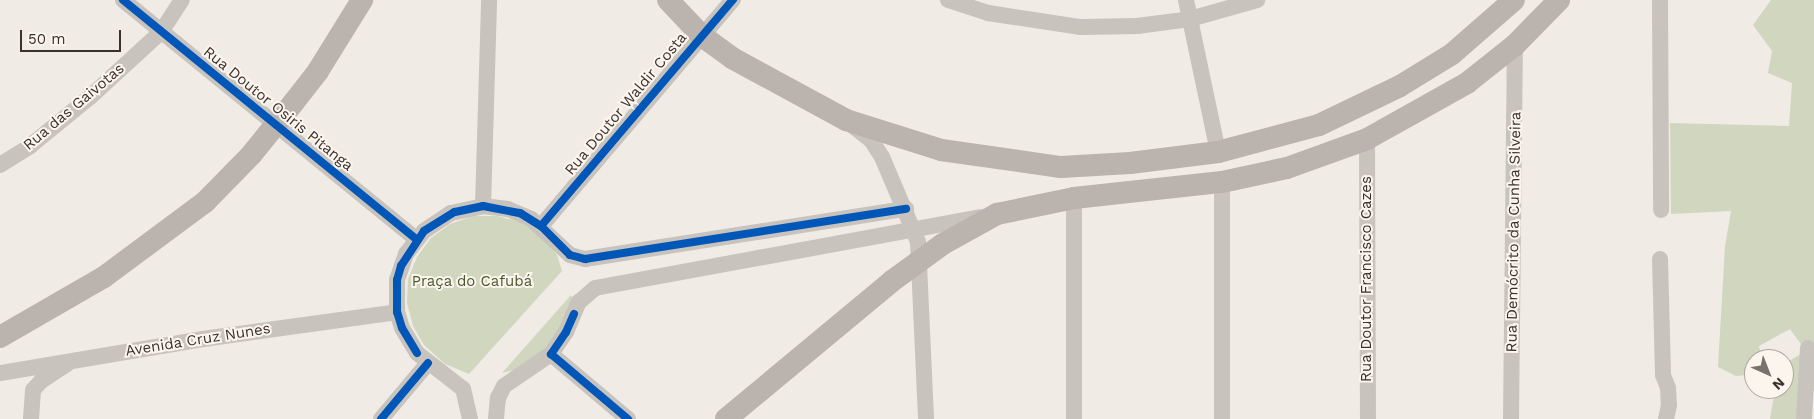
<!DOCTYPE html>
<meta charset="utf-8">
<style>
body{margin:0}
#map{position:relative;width:1814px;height:419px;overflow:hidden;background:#f0ebe5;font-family:"Work Sans",sans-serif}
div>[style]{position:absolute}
.green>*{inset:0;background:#d1d6bf}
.minor>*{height:16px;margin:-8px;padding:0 8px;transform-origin:8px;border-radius:8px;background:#c9c3be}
.secondary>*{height:22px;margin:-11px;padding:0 11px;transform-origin:11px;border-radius:11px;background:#bab3ae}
.cycleway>*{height:8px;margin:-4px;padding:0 4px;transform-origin:4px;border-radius:4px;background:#0057b8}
span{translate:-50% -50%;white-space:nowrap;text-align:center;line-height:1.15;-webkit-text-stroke:4px #fbf5ee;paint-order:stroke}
.street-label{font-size:15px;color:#3b302b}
.park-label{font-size:15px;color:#4a5a2e}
.north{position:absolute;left:1744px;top:349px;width:50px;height:50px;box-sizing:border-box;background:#fbf5ee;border:1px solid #aea6a0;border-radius:50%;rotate:136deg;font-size:14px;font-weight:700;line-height:20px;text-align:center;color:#3b302b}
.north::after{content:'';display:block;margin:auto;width:18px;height:22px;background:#7a716c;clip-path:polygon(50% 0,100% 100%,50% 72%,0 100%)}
.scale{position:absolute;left:20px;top:30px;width:101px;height:22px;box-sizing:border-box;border:2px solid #3b302b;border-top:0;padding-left:6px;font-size:15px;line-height:18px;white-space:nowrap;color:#3b302b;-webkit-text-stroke:4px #fbf5ee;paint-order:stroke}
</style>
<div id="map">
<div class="green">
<i style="clip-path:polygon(1771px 0,1814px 0,1814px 391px,1804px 389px,1796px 419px,1770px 419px,1775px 389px,1784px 389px,1784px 364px,1806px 351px,1790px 329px,1759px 346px,1762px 359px,1754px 359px,1754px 374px,1736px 376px,1718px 367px,1725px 246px,1731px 211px,1671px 214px,1670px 123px,1789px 126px,1792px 83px,1768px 73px,1772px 51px,1753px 25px)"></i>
<i style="clip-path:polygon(473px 216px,497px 216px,520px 222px,540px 235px,557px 255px,562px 271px,469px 374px,445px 364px,424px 345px,413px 326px,407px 303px,408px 279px,417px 257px,431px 238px,450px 224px)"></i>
<i style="clip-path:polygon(571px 295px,573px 299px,567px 316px,546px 350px,514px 370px,502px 373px)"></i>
</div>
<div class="minor">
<i style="left:123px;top:0;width:378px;rotate:39.2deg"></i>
<i style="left:948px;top:0;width:42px;rotate:18deg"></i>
<i style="left:988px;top:13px;width:94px;rotate:8.6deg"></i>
<i style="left:1081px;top:27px;width:56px;rotate:-1deg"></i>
<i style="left:1137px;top:26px;width:53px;rotate:-7.5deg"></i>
<i style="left:1190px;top:19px;width:70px;rotate:-15.8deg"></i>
<i style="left:1186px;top:0;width:155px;rotate:78.1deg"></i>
<i style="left:1660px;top:0;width:210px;rotate:89.7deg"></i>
<i style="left:853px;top:126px;width:23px;rotate:38deg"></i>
<i style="left:871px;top:140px;width:20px;rotate:57deg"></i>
<i style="left:882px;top:157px;width:92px;rotate:67deg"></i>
<i style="left:918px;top:242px;width:177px;rotate:87.4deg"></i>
<i style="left:1367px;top:139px;width:280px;rotate:89.8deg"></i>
<i style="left:0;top:165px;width:36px;rotate:-32deg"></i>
<i style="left:30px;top:146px;width:77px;rotate:-39.2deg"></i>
<i style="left:90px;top:97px;width:96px;rotate:-42.5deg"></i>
<i style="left:161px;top:32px;width:38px;rotate:-57deg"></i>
<i style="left:1222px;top:182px;width:237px;rotate:90deg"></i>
<i style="left:1074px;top:198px;width:221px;rotate:90deg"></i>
<i style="left:483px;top:206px;width:206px;rotate:-88.3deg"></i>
<i style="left:541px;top:226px;width:297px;rotate:-49.7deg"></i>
<i style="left:1660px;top:259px;width:116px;rotate:88.5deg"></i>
<i style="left:1663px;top:375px;width:14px;rotate:69deg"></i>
<i style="left:1668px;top:388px;width:17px;rotate:87deg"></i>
<i style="left:1669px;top:405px;width:14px;rotate:102deg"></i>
<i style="left:551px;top:354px;width:101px;rotate:40.2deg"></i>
<i style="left:0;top:373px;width:206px;rotate:-9.5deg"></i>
<i style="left:203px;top:339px;width:196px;rotate:-7.9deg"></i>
<i style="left:31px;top:419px;width:29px;rotate:-86deg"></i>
<i style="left:33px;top:390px;width:12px;rotate:-48deg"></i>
<i style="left:41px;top:381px;width:31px;rotate:-33deg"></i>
<i style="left:381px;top:419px;width:73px;rotate:-50deg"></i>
<i style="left:470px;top:419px;width:31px;rotate:-103deg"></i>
<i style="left:463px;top:389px;width:58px;rotate:-142deg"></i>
<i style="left:417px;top:353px;width:29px;rotate:-121deg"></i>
<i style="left:402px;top:328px;width:17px;rotate:-107deg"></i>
<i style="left:397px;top:312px;width:32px;rotate:-90deg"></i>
<i style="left:397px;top:280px;width:28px;rotate:-71deg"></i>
<i style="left:406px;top:254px;width:29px;rotate:-52deg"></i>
<i style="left:424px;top:231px;width:32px;rotate:-34deg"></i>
<i style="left:451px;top:213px;width:33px;rotate:-12deg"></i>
<i style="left:483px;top:206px;width:25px;rotate:7deg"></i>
<i style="left:508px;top:209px;width:25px;rotate:23deg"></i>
<i style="left:531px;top:219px;width:53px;rotate:42.7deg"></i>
<i style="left:570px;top:255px;width:16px;rotate:15deg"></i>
<i style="left:585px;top:259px;width:325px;rotate:-8.9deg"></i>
<i style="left:496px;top:419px;width:21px;rotate:-85deg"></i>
<i style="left:498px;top:398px;width:13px;rotate:-63deg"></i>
<i style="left:504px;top:386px;width:57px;rotate:-34.2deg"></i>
<i style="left:551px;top:354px;width:27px;rotate:-56deg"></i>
<i style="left:566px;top:332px;width:33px;rotate:-67deg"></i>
<i style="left:579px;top:302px;width:21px;rotate:-41deg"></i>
<i style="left:595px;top:288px;width:392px;rotate:-10.4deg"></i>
<i style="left:1511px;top:419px;width:374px;rotate:-89.4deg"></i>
<i style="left:1804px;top:419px;width:71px;rotate:-86.8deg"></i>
</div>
<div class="secondary">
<i style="left:668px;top:0;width:50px;rotate:46.6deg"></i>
<i style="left:702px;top:36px;width:37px;rotate:36deg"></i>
<i style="left:732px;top:58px;width:130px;rotate:28.5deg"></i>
<i style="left:846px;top:120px;width:100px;rotate:17.5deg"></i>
<i style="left:941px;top:150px;width:121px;rotate:8.1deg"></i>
<i style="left:1061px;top:167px;width:69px;rotate:-3.3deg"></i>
<i style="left:1130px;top:163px;width:89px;rotate:-7.1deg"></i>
<i style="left:1218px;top:152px;width:105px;rotate:-15deg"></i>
<i style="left:1319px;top:125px;width:90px;rotate:-25.7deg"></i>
<i style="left:1400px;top:86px;width:61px;rotate:-31.6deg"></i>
<i style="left:1452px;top:54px;width:82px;rotate:-41.1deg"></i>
<i style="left:0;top:337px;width:120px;rotate:-30deg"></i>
<i style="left:104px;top:277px;width:126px;rotate:-36.6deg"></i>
<i style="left:205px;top:202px;width:66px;rotate:-45.6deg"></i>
<i style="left:251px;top:155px;width:68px;rotate:-50.9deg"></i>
<i style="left:294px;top:102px;width:39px;rotate:-52deg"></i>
<i style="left:318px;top:71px;width:84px;rotate:-58.2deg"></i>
<i style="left:726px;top:419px;width:216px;rotate:-39.7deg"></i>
<i style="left:892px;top:281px;width:63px;rotate:-36deg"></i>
<i style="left:943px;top:244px;width:62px;rotate:-29.1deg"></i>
<i style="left:997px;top:214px;width:79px;rotate:-11.7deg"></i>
<i style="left:1074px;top:198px;width:149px;rotate:-6.2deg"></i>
<i style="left:1222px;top:182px;width:66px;rotate:-12.2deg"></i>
<i style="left:1287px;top:168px;width:85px;rotate:-19.9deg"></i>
<i style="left:1367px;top:139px;width:115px;rotate:-29.2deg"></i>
<i style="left:1467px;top:83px;width:61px;rotate:-38.4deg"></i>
<i style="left:1515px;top:45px;width:63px;rotate:-45.6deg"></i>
</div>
<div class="cycleway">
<i style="left:123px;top:0;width:378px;rotate:39.2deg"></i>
<i style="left:541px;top:226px;width:297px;rotate:-49.7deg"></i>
<i style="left:574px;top:314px;width:20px;rotate:114deg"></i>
<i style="left:566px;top:332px;width:27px;rotate:124deg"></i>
<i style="left:551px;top:354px;width:101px;rotate:40.2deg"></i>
<i style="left:417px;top:353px;width:29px;rotate:-121deg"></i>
<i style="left:402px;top:328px;width:17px;rotate:-107deg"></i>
<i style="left:397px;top:312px;width:32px;rotate:-90deg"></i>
<i style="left:397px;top:280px;width:15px;rotate:-74deg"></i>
<i style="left:401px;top:266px;width:42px;rotate:-56.7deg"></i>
<i style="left:424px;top:231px;width:36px;rotate:-32deg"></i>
<i style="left:455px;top:212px;width:29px;rotate:-12deg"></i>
<i style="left:483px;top:206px;width:38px;rotate:11deg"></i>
<i style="left:520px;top:213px;width:25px;rotate:32deg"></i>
<i style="left:541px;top:226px;width:41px;rotate:45deg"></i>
<i style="left:570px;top:255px;width:16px;rotate:15deg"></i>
<i style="left:585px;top:259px;width:325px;rotate:-8.9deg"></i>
<i style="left:381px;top:419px;width:73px;rotate:-50deg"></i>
</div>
<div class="street-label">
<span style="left:626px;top:104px;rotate:-50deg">Rua Doutor Waldir Costa</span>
<span style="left:74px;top:107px;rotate:-40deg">Rua das Gaivotas</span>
<span style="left:278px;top:109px;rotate:39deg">Rua Doutor Osiris Pitanga</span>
<span style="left:1514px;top:232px;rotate:-89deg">Rua Demócrito da Cunha Silveira</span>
<span style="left:1367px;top:279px;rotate:-90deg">Rua Doutor Francisco Cazes</span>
<span style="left:198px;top:340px;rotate:-9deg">Avenida Cruz Nunes</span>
</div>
<div class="park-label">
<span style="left:472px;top:282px">Praça do Cafubá</span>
</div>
<div class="north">N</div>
<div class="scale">50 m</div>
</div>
